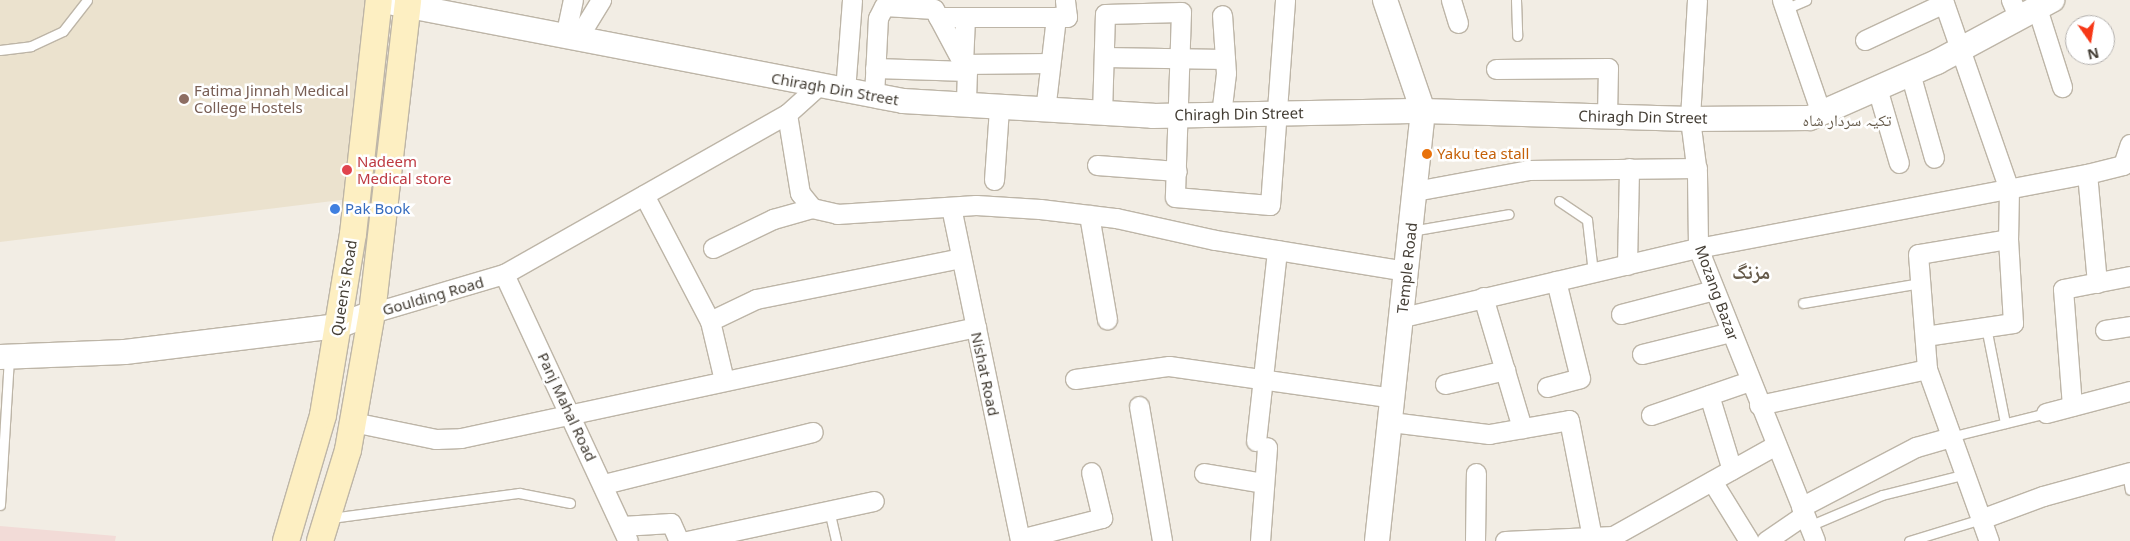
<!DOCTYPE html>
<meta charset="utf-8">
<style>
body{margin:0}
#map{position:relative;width:2130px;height:541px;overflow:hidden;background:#f2ede4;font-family:"Noto Sans","Noto Naskh Arabic",sans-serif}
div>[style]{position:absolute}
.education>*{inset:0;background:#ebe2ce}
.medical>*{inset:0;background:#f2dbd7}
.roads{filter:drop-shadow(1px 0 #bdb5a7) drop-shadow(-1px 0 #bdb5a7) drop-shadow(0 1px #bdb5a7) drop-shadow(0 -1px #bdb5a7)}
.service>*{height:9px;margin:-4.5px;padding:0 4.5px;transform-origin:4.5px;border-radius:4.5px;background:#fff}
.minor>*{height:19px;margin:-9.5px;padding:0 9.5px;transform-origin:9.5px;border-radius:9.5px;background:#fff}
.tertiary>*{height:24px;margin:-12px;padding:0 12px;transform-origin:12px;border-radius:12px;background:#fff}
.secondary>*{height:26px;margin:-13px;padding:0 13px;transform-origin:13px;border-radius:13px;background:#fdefc2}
.dots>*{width:14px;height:14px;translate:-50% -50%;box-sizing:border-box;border:2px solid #fff;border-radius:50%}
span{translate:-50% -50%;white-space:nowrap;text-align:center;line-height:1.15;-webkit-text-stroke:5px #fff;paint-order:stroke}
.street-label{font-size:15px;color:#433d34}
.education-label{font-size:15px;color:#785e54}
.left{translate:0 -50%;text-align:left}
.food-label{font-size:15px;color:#c56008}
.health-label{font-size:15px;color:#be3a42}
.shop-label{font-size:15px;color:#366cbe}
.neighbourhood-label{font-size:16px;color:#665b4b}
.district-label{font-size:20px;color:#665b4b;font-weight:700}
.north{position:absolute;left:2065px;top:15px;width:50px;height:50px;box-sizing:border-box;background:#fff;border:1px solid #b4b1ae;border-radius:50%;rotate:167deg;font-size:14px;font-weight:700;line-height:20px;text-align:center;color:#433d34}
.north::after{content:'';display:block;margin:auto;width:18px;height:22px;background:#f63817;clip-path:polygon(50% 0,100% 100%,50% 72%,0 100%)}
</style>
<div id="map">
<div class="education">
<i style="clip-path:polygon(0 0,378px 0,357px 198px,0 242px)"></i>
</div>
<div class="medical">
<i style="clip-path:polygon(0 526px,116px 536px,115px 541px,0 541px)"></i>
</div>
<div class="roads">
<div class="service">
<i style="left:1516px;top:0;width:36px;rotate:88deg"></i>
<i style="left:1785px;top:9px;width:23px;rotate:-23deg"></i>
<i style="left:0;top:50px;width:31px;rotate:-7deg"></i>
<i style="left:31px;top:46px;width:35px;rotate:-25deg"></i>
<i style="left:63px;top:31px;width:39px;rotate:-52deg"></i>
<i style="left:1559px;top:201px;width:34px;rotate:34deg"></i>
<i style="left:1587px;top:220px;width:53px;rotate:83.5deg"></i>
<i style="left:1411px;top:231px;width:99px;rotate:-9.8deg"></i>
<i style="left:1803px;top:303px;width:119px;rotate:-9.7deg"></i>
<i style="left:1986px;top:327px;width:98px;rotate:78.8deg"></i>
<i style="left:1950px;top:437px;width:99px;rotate:-14deg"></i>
<i style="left:2127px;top:473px;width:17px;rotate:80deg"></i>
<i style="left:0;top:505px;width:147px;rotate:-86.5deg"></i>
<i style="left:829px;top:510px;width:32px;rotate:77deg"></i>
<i style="left:331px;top:518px;width:190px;rotate:-7.6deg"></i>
<i style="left:519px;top:493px;width:52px;rotate:11.1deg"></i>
<i style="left:1809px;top:526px;width:79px;rotate:-23deg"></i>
<i style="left:1882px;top:495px;width:82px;rotate:-14deg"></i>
<i style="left:1909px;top:541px;width:75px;rotate:-17deg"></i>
</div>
<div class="minor">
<i style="left:1451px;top:0;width:24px;rotate:73deg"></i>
<i style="left:1697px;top:0;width:119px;rotate:93.4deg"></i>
<i style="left:1690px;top:119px;width:55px;rotate:82.7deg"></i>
<i style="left:1697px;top:174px;width:74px;rotate:89.2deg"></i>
<i style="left:1698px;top:248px;width:315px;rotate:68.2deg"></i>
<i style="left:1782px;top:0;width:120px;rotate:71deg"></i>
<i style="left:1943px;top:0;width:200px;rotate:70.8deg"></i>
<i style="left:2009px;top:189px;width:50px;rotate:91.1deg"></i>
<i style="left:2011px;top:0;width:20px;rotate:66deg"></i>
<i style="left:2037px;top:8px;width:83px;rotate:72.4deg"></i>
<i style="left:938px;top:17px;width:129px"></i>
<i style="left:1067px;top:17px;width:17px;rotate:-97deg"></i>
<i style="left:965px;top:18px;width:46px;rotate:92.5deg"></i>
<i style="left:963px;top:64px;width:87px;rotate:-0.7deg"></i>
<i style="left:565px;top:37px;width:38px;rotate:-78deg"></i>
<i style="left:577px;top:39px;width:46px;rotate:-58.4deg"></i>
<i style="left:1865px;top:40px;width:87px;rotate:-25.1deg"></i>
<i style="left:1104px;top:57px;width:121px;rotate:0.9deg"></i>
<i style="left:875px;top:68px;width:92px;rotate:1.9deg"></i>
<i style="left:1496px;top:69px;width:112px;rotate:-0.5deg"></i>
<i style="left:1608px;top:68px;width:48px;rotate:91.2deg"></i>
<i style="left:1910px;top:73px;width:88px;rotate:74.2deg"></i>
<i style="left:1877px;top:88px;width:78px;rotate:73.7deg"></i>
<i style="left:845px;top:91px;width:91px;rotate:-85.6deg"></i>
<i style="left:874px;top:96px;width:78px;rotate:-87.1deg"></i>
<i style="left:878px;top:18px;width:13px;rotate:-63deg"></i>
<i style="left:884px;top:6px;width:50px;rotate:3.4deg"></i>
<i style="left:934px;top:9px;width:70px;rotate:62deg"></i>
<i style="left:967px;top:71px;width:34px;rotate:92deg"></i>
<i style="left:1045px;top:111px;width:95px;rotate:-83.3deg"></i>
<i style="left:787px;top:114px;width:80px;rotate:80.7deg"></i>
<i style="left:800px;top:193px;width:19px;rotate:51deg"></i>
<i style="left:812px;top:208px;width:26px;rotate:13deg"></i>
<i style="left:837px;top:214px;width:139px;rotate:-3.7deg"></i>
<i style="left:976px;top:205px;width:64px;rotate:3.6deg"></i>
<i style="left:1040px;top:209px;width:77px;rotate:6.8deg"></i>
<i style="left:1116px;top:218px;width:101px;rotate:12.5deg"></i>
<i style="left:1215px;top:240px;width:194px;rotate:9.2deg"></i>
<i style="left:1102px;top:114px;width:100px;rotate:-88.3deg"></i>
<i style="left:1105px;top:14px;width:76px;rotate:-1.5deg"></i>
<i style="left:1181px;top:12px;width:185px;rotate:91.9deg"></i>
<i style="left:1175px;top:197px;width:95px;rotate:4.8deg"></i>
<i style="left:1270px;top:205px;width:206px;rotate:-85.8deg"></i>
<i style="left:1221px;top:115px;width:42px;rotate:-83.2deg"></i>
<i style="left:1226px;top:73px;width:58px;rotate:-93.9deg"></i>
<i style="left:1097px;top:165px;width:80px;rotate:4.3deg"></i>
<i style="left:994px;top:180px;width:72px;rotate:-86deg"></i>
<i style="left:1415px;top:191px;width:115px;rotate:-10.5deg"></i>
<i style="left:1528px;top:170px;width:169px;rotate:-0.7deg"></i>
<i style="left:644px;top:195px;width:142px;rotate:62.4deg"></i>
<i style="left:710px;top:321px;width:61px;rotate:76.7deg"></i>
<i style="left:951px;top:207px;width:341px;rotate:78.3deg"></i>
<i style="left:1089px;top:215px;width:106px;rotate:80.2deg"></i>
<i style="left:713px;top:248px;width:67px;rotate:-25.8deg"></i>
<i style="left:773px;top:219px;width:41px;rotate:-15.8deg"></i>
<i style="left:1627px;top:265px;width:97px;rotate:-88.8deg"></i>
<i style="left:504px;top:274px;width:294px;rotate:65.1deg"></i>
<i style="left:2097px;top:283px;width:109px;rotate:-95.2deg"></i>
<i style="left:2087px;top:174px;width:37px;rotate:-14deg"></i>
<i style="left:2123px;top:165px;width:22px;rotate:-72deg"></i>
<i style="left:1483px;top:297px;width:137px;rotate:73.4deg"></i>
<i style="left:372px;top:313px;width:138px;rotate:-16.5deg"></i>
<i style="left:504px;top:274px;width:325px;rotate:-29.5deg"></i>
<i style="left:787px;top:114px;width:40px;rotate:-42deg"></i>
<i style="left:1621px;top:314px;width:96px;rotate:-14.5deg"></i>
<i style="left:1403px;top:317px;width:303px;rotate:-13.2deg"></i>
<i style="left:1698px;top:248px;width:396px;rotate:-10.8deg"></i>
<i style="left:710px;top:321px;width:51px;rotate:-25.6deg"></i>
<i style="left:756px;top:299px;width:209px;rotate:-11.3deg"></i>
<i style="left:2105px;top:330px;width:25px;rotate:-9deg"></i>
<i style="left:1925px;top:336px;width:89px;rotate:-8.4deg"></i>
<i style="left:2013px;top:323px;width:84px;rotate:-93.4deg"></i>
<i style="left:2008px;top:239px;width:91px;rotate:170.5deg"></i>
<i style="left:1918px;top:254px;width:115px;rotate:85.5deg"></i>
<i style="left:1927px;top:369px;width:183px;rotate:70.2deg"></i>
<i style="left:1642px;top:354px;width:92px;rotate:-13.9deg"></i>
<i style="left:1075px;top:379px;width:95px;rotate:-7.9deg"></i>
<i style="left:1169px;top:366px;width:226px;rotate:8.1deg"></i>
<i style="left:1445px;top:384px;width:62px;rotate:-13.1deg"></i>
<i style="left:1547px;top:387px;width:34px;rotate:-15deg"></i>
<i style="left:1580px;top:378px;width:100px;rotate:-103.9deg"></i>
<i style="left:1709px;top:395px;width:78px;rotate:73deg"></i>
<i style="left:1759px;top:405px;width:172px;rotate:-12.1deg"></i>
<i style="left:1139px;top:406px;width:137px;rotate:80.3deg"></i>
<i style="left:2072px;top:406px;width:117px;rotate:-94.4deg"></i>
<i style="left:2063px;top:289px;width:68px;rotate:-11deg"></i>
<i style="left:2046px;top:413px;width:87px;rotate:-14.7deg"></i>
<i style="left:1651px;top:415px;width:105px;rotate:-19deg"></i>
<i style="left:353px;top:422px;width:85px;rotate:11.6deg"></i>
<i style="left:436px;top:439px;width:25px;rotate:-2deg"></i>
<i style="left:461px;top:438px;width:527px;rotate:-12.16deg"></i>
<i style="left:1391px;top:422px;width:99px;rotate:7deg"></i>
<i style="left:1489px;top:434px;width:81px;rotate:-9.9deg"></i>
<i style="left:1569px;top:420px;width:119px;rotate:78.9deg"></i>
<i style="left:1256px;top:441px;width:192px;rotate:-83.7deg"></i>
<i style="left:1204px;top:473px;width:61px;rotate:9.5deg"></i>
<i style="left:1712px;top:481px;width:70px;rotate:58.3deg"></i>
<i style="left:604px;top:484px;width:215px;rotate:-14deg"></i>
<i style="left:1801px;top:507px;width:130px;rotate:-27.6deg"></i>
<i style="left:1916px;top:447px;width:35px;rotate:-16deg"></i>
<i style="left:1981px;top:519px;width:66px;rotate:-20.4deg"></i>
<i style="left:2043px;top:496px;width:90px;rotate:-15.4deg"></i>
<i style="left:622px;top:526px;width:49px;rotate:-3.5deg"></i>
<i style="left:671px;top:523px;width:20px;rotate:66deg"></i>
<i style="left:1020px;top:539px;width:85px;rotate:-14.4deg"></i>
<i style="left:1102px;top:518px;width:47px;rotate:-103.4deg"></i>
<i style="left:687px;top:541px;width:191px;rotate:-12.1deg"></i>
<i style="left:1260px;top:541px;width:94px;rotate:-85.7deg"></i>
<i style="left:1475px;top:541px;width:68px;rotate:-89.2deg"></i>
<i style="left:1505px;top:541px;width:108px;rotate:-2.7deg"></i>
<i style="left:1613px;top:536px;width:187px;rotate:-29.2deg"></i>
<i style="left:1766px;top:541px;width:46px;rotate:-34.4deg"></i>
</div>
<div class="tertiary">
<i style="left:378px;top:0;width:535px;rotate:10.89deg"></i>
<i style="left:903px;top:101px;width:250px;rotate:3.4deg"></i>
<i style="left:1153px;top:116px;width:270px;rotate:-1.1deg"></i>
<i style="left:1423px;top:111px;width:267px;rotate:1.7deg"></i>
<i style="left:1690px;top:119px;width:120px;rotate:-0.5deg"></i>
<i style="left:1810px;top:118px;width:139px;rotate:-23.8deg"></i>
<i style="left:1937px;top:62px;width:131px;rotate:-28.3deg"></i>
<i style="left:0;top:357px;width:125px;rotate:-2.3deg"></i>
<i style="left:125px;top:352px;width:215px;rotate:-7deg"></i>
<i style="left:338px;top:326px;width:36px;rotate:-21deg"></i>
<i style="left:1377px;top:541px;width:432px;rotate:-83.9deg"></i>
<i style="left:1423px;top:111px;width:117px;rotate:-108.9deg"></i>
</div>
<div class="secondary">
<i style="left:286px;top:541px;width:131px;rotate:-73.6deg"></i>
<i style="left:323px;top:415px;width:183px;rotate:-80.6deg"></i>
<i style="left:353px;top:234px;width:235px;rotate:-83.7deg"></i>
<i style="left:320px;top:541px;width:95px;rotate:-72.9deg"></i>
<i style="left:348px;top:450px;width:139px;rotate:-80.1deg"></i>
<i style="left:372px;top:313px;width:315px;rotate:-83.4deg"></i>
</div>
</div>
<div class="dots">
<i style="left:184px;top:99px;background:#8d6e63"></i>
<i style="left:1427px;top:154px;background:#e8710a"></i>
<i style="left:347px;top:170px;background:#e0444e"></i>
<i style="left:335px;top:209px;background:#3f7fe0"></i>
</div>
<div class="street-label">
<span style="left:835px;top:89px;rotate:10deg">Chiragh Din Street</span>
<span style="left:1239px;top:114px;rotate:-1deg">Chiragh Din Street</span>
<span style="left:1643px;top:117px;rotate:1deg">Chiragh Din Street</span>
<span style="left:1407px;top:268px;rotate:-84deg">Temple Road</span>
<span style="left:344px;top:288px;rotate:-81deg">Queen's Road</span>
<span style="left:1717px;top:293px;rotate:70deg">Mozang Bazar</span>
<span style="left:433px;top:296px;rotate:-16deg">Goulding Road</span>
<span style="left:985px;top:374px;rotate:78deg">Nishat Road</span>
<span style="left:567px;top:407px;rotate:65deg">Panj Mahal Road</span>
</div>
<div class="education-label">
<span class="left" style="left:194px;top:99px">Fatima Jinnah Medical<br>College Hostels</span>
</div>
<div class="food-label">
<span class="left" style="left:1437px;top:154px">Yaku tea stall</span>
</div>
<div class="health-label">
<span class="left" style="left:357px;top:170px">Nadeem<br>Medical store</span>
</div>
<div class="shop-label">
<span class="left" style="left:345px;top:209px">Pak Book</span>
</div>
<div class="neighbourhood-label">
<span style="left:1847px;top:120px">تکیہ سردار شاہ</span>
</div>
<div class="district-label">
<span style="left:1751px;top:271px">مزنگ</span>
</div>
<div class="north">N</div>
</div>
